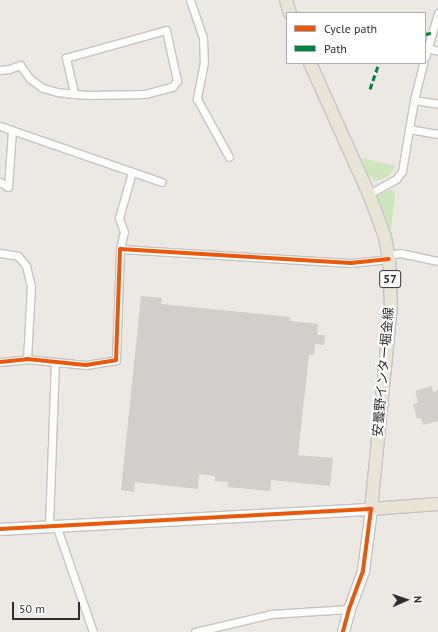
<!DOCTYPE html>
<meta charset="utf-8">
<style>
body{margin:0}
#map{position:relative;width:438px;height:632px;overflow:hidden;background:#ece8e4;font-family:"PT Sans","Noto Sans JP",sans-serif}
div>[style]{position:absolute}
.green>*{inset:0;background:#cee6be}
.building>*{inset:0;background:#d1cecb}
.roads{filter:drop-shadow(1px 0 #c5c4c5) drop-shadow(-1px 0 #c5c4c5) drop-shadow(0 1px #c5c4c5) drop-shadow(0 -1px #c5c4c5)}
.street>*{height:7px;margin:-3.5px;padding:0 3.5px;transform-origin:3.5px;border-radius:3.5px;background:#fcfcfb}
.secondary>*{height:11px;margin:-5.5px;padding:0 5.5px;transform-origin:5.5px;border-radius:5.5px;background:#fcfcfb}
.primary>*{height:12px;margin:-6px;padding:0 6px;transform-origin:6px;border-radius:6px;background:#e8e4d6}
.quiet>*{height:3px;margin-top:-1.5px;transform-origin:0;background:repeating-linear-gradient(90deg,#00873e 0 6px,transparent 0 9px)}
.cycleway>*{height:4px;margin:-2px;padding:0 2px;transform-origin:2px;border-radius:2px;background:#e8590c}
span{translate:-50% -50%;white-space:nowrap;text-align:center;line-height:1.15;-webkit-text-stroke:4px #fff;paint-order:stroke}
.shield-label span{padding:1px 3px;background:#fff;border:1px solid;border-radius:3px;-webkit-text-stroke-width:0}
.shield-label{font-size:12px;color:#2e2e2e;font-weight:700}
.street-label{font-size:13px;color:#2e2e2e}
.legend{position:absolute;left:286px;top:12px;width:140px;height:52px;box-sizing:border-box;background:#fff;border:1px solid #ababab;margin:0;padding:5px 7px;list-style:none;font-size:12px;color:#2e2e2e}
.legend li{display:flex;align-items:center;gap:8px;height:20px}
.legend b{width:20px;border:1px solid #ababab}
.north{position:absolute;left:386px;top:580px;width:40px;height:40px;-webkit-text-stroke:3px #fff;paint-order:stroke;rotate:88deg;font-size:11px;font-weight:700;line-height:16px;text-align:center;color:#2e2e2e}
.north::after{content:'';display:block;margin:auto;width:14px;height:18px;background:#2e2e2e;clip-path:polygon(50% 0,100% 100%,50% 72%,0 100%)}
.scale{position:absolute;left:12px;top:602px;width:68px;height:18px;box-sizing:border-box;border:2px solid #2e2e2e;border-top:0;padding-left:5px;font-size:12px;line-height:14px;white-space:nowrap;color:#2e2e2e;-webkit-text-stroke:3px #fff;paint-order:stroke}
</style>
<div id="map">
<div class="green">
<i style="clip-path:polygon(362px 158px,396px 166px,388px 177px,376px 181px,368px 175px)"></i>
<i style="clip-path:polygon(392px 189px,395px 194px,391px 231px,377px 196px)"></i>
</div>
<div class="building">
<i style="clip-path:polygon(141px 296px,162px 298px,161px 304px,290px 317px,290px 321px,318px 324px,317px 335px,325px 335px,324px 345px,315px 344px,314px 355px,309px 355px,298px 455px,333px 458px,330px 486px,271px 480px,270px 491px,228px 487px,228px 482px,214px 481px,215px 476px,199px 474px,198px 489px,135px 482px,134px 492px,121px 490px)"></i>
<i style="clip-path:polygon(432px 386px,433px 392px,438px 390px,438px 421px,423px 425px,421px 418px,417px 419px,413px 404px,418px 403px,415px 391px)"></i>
</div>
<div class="roads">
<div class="street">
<i style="left:190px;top:0;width:39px;rotate:71deg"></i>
<i style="left:203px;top:37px;width:25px;rotate:88deg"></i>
<i style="left:204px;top:62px;width:38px;rotate:101deg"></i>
<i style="left:197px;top:99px;width:66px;rotate:61.1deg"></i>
<i style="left:427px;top:48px;width:11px;rotate:15deg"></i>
<i style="left:425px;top:57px;width:46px;rotate:-73.5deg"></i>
<i style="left:0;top:70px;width:9px;rotate:-6deg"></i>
<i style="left:9px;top:69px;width:12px;rotate:-20deg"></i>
<i style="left:20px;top:65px;width:17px;rotate:54deg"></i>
<i style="left:30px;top:79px;width:16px;rotate:35deg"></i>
<i style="left:43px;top:88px;width:15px;rotate:16deg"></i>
<i style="left:57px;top:92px;width:17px;rotate:7deg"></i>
<i style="left:74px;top:94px;width:16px;rotate:4deg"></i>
<i style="left:90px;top:95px;width:55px;rotate:-1deg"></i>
<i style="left:145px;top:94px;width:28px;rotate:-15deg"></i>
<i style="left:172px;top:87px;width:8px;rotate:-50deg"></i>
<i style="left:177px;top:81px;width:52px;rotate:-102.2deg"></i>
<i style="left:166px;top:30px;width:104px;rotate:164.4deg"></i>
<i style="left:66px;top:58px;width:37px;rotate:77deg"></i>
<i style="left:414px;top:100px;width:24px;rotate:9deg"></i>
<i style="left:0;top:126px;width:171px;rotate:19.1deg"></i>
<i style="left:409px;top:129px;width:29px;rotate:10deg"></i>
<i style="left:0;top:182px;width:9px;rotate:32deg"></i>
<i style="left:8px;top:187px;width:57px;rotate:-86deg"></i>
<i style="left:369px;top:194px;width:31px;rotate:-29deg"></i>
<i style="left:396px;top:179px;width:10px;rotate:-53deg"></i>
<i style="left:402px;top:171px;width:72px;rotate:-80.4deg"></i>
<i style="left:414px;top:100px;width:38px;rotate:-76deg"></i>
<i style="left:120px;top:249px;width:17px;rotate:-77deg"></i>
<i style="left:124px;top:232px;width:15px;rotate:-110deg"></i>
<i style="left:119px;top:218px;width:48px;rotate:-74.2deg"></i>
<i style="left:0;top:253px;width:18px;rotate:9deg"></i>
<i style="left:18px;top:256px;width:13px;rotate:51deg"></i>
<i style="left:26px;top:266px;width:21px;rotate:76deg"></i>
<i style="left:31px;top:286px;width:73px;rotate:93.1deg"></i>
<i style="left:388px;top:255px;width:12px;rotate:-9deg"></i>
<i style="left:400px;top:253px;width:39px;rotate:12deg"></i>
<i style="left:0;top:362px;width:27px;rotate:-6deg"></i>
<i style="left:27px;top:359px;width:59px;rotate:5.8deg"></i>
<i style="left:86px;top:365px;width:30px;rotate:-9deg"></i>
<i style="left:116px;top:360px;width:111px;rotate:-87.9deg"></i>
<i style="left:120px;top:249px;width:231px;rotate:3.5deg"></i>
<i style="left:351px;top:263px;width:38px;rotate:-6deg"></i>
<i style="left:49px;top:525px;width:163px;rotate:-87.9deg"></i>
<i style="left:56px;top:525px;width:113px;rotate:70.9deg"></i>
<i style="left:195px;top:632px;width:78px;rotate:-13.3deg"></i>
<i style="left:271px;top:614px;width:78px;rotate:-3.7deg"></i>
</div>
<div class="secondary">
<i style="left:0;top:529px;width:372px;rotate:-3.1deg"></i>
<i style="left:371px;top:509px;width:63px;rotate:97.4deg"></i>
<i style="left:363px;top:571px;width:40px;rotate:110.2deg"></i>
<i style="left:349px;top:609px;width:24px;rotate:105deg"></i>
</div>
<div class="primary">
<i style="left:286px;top:0;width:14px;rotate:73deg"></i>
<i style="left:310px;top:63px;width:144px;rotate:65.8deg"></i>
<i style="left:369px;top:194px;width:46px;rotate:69.6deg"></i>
<i style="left:385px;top:237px;width:22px;rotate:80deg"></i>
<i style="left:389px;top:259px;width:47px;rotate:87.6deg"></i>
<i style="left:391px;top:306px;width:204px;rotate:95.6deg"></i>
<i style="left:371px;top:509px;width:67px;rotate:-4.3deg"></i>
</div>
</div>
<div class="quiet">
<i style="left:425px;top:34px;width:6px;rotate:-9deg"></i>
<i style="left:370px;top:89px;width:28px;rotate:-71deg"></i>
</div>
<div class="cycleway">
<i style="left:0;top:362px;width:27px;rotate:-6deg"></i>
<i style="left:27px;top:359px;width:59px;rotate:5.8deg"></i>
<i style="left:86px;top:365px;width:30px;rotate:-9deg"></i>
<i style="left:116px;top:360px;width:111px;rotate:-87.9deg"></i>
<i style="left:120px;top:249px;width:231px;rotate:3.5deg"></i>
<i style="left:351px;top:263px;width:38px;rotate:-6deg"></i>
<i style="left:0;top:529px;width:372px;rotate:-3.1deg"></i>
<i style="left:371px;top:509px;width:63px;rotate:97.4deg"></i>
<i style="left:363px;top:571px;width:40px;rotate:110.2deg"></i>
<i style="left:349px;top:609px;width:24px;rotate:105deg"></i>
</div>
<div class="shield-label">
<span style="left:390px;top:279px">57</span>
</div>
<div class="street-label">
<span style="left:384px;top:372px;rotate:-85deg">安曇野インター堀金線</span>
</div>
<ul class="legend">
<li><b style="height:5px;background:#e8590c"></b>Cycle path</li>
<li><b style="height:5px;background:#00873e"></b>Path</li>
</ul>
<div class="north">N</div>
<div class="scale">50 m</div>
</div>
